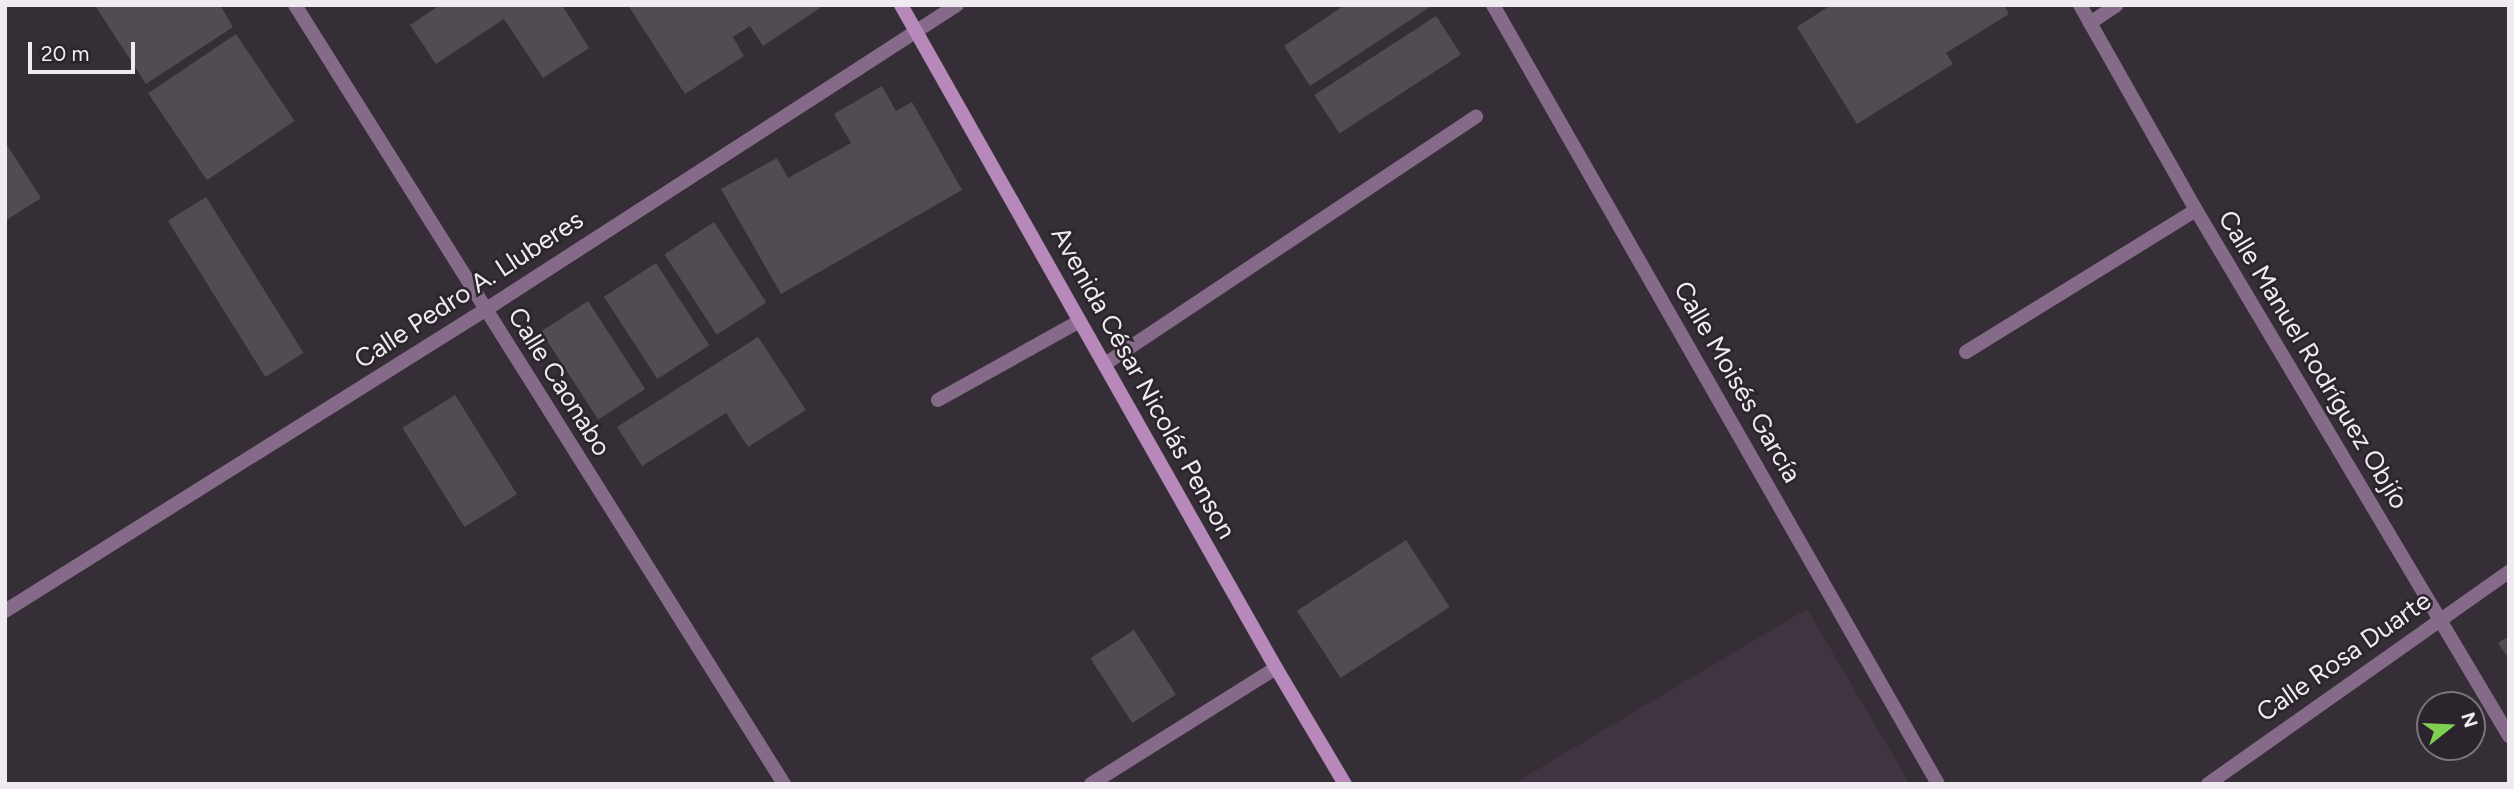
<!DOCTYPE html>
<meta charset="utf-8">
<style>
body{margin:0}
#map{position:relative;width:2514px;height:789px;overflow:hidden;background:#352e36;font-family:Figtree,sans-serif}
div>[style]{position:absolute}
.built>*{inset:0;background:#403441}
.building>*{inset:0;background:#534b54;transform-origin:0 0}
.service>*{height:14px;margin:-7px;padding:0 7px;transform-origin:7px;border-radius:7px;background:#866a89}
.minor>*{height:14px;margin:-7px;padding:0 7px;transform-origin:7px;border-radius:7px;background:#866a89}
.secondary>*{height:14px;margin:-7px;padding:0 7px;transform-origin:7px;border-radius:7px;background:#b789ba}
span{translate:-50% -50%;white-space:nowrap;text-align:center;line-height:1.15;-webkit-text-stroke:5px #2b242c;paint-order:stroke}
.street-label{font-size:26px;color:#f0ebf1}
.frame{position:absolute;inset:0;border:7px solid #f0ebf1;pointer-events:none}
.north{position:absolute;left:2416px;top:691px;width:70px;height:70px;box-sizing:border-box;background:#2b242c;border:2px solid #7a747b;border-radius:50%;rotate:72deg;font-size:19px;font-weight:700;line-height:28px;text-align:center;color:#f0ebf1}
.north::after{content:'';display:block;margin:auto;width:24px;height:32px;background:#7fd052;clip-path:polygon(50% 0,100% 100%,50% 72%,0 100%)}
.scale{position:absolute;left:28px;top:42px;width:107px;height:32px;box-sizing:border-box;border:4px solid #f0ebf1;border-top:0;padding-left:9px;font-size:21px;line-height:24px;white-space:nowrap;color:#f0ebf1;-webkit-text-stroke:5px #2b242c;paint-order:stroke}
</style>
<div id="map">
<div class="built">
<i style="clip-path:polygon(1807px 609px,1910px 784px,1513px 784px)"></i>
</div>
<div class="building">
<i style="clip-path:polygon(98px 5px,220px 5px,233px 27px,146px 84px,96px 7px)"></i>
<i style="clip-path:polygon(440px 5px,562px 5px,589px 48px,543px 78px,504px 19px,436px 64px,410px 25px)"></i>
<i style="clip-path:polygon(628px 5px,818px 5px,820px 8px,763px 46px,750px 26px,733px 37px,744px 56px,685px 94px)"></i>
<i style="clip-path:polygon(1345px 5px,1433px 5px,1310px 86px,1284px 46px)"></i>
<i style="clip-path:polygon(1831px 5px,2004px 5px,2009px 14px,1946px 53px,1953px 64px,1857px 124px,1797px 27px)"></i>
<i style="left:1436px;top:16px;width:46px;height:145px;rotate:57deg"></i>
<i style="left:236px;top:34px;width:105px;height:106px;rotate:56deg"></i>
<i style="clip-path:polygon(882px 86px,896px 111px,912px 102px,962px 190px,781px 294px,721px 189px,777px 158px,788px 178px,851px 143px,834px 114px)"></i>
<i style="clip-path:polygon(5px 142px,41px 198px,5px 221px)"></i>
<i style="left:206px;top:197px;width:184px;height:45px;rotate:58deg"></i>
<i style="left:714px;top:222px;width:96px;height:59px;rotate:57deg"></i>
<i style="left:656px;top:263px;width:98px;height:62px;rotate:57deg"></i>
<i style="left:588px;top:301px;width:105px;height:56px;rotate:57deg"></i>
<i style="clip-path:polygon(758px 337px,806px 410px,748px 447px,726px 413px,642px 466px,617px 427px)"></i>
<i style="left:455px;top:395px;width:117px;height:62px;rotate:58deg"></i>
<i style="left:1406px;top:540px;width:80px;height:130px;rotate:57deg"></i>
<i style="left:1134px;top:630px;width:77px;height:52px;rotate:57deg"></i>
<i style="clip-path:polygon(2509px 636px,2509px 659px,2498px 643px)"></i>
</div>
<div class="service">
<i style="left:2090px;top:23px;width:32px;rotate:-34deg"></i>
</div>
<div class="minor">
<i style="left:295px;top:5px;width:920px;rotate:57.88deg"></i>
<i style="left:1493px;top:5px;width:897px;rotate:60.26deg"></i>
<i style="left:2080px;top:5px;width:236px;rotate:60.5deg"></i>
<i style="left:2196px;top:210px;width:612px;rotate:59.24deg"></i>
<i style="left:1966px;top:352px;width:270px;rotate:-31.7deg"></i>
<i style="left:1105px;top:364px;width:446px;rotate:-33.7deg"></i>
<i style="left:938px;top:400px;width:162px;rotate:-29.1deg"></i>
<i style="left:5px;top:611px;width:567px;rotate:-32.09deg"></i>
<i style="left:485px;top:310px;width:562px;rotate:-32.87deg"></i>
<i style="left:1091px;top:784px;width:218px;rotate:-32.1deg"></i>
<i style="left:2208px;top:784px;width:368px;rotate:-35.2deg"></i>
</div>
<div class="secondary">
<i style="left:901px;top:5px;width:762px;rotate:60.51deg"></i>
<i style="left:1276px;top:668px;width:135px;rotate:59.3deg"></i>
</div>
<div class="street-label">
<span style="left:469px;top:290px;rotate:-33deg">Calle Pedro A. Lluberes</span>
<span style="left:2313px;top:360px;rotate:59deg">Calle Manuel Rodríguez Objío</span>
<span style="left:559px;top:382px;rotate:58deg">Calle Caonabo</span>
<span style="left:1737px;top:382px;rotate:60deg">Calle Moisés García</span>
<span style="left:1143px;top:383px;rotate:61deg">Avenida César Nicolás Penson</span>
<span style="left:2344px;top:657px;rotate:-35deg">Calle Rosa Duarte</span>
</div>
<div class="frame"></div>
<div class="north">N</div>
<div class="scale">20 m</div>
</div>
